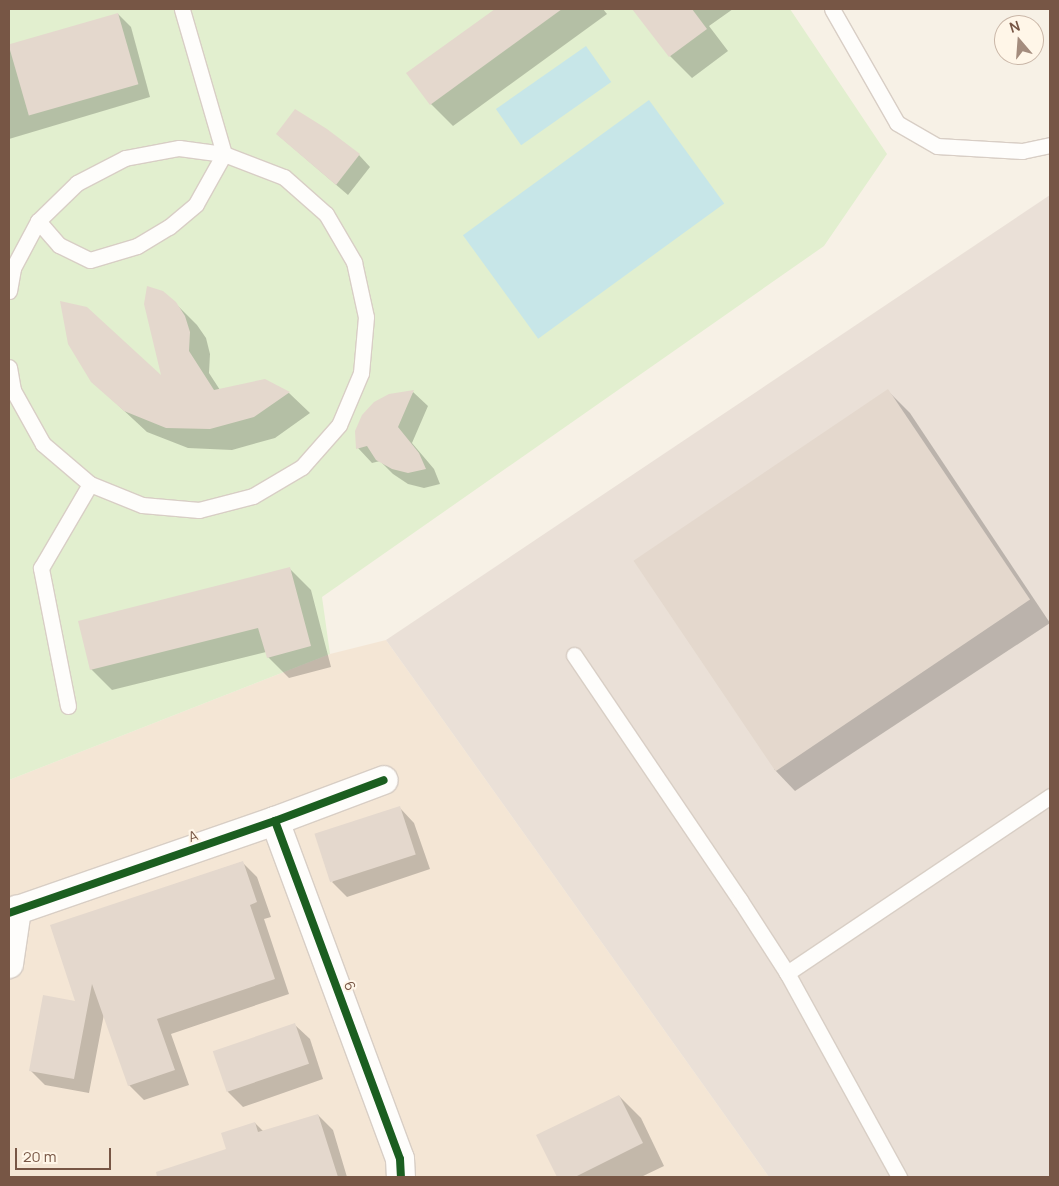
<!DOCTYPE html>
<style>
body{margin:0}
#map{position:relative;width:1059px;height:1186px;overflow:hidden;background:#f7f1e6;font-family:Manrope,sans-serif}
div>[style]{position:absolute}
.residential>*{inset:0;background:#f4e6d5}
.industrial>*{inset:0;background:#eae0d7}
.green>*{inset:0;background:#e2efcf}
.water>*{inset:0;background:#c7e6e8;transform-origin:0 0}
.shadow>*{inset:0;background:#0003}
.building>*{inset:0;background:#e4d8cd;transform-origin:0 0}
.roads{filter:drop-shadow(1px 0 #d8cec5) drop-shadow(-1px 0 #d8cec5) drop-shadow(0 1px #d8cec5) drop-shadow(0 -1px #d8cec5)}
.service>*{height:15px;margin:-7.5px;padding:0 7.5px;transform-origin:7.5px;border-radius:7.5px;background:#fefdfb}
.minor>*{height:28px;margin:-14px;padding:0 14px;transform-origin:14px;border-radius:14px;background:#fefdfb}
.cycleway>*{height:8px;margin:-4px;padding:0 4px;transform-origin:4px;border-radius:4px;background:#1b5e20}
span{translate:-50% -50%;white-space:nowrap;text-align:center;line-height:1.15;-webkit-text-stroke:4px #fff6e8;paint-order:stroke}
.street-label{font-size:14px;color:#775645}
.frame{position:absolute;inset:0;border:10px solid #775645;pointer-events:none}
.north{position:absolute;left:994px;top:15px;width:50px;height:50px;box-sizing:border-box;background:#fff6e8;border:1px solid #c9b6a7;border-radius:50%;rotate:342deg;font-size:14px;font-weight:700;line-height:20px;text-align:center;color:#775645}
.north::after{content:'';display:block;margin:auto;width:18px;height:22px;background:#a48c7d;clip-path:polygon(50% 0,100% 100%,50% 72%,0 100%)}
.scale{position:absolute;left:15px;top:1148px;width:96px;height:22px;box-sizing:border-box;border:2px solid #775645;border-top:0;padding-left:6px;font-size:15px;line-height:18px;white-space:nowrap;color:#775645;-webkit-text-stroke:4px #fff6e8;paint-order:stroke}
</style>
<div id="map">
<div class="residential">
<i style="clip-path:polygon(386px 640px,769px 1177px,9px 1177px,9px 780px,330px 654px)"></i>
</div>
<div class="industrial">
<i style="clip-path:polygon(1050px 195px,1050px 1177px,769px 1177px,386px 640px)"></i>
</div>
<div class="green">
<i style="clip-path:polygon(9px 9px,790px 9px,887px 154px,824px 246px,322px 597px,330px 654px,9px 780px)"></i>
</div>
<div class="water">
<i style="left:586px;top:46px;width:44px;height:110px;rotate:55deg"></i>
<i style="left:649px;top:100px;width:128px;height:230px;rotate:54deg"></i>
</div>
<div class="shadow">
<i style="clip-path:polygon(498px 9px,603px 9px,607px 14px,453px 126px,431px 104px,408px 73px)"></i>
<i style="clip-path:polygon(633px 9px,733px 9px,709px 26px,728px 51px,692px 78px,670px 56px)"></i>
<i style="clip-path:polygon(118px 14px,131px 27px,150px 97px,9px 139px,9px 47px)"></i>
<i style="clip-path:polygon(277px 134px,359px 155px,370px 167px,348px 195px)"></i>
<i style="clip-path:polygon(175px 303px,197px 325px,206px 338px,210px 354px,209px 373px,220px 390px,265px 380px,289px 393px,310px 413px,275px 438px,232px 450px,188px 448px,147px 432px,92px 381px,163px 379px)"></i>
<i style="clip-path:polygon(888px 391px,910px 413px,1050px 623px,795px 791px,774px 769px)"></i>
<i style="clip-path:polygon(413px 392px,428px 406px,412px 443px,434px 469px,440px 484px,424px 488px,408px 484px,393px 474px,380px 461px,372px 463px,358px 448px)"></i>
<i style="clip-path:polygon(290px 569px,311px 590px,331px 667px,289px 678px,268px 657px,266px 652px,112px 690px,91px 669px)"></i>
<i style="clip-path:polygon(400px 808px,414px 823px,430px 869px,347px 897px,332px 882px)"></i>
<i style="clip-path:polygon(242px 862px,257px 877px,271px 917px,264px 919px,289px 994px,171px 1034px,189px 1085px,144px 1100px,129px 1085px,104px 1014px,89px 1093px,45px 1085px,31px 1071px,77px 1002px,51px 926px)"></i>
<i style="clip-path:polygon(295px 1025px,310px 1039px,323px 1079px,243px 1107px,228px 1092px,215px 1052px)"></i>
<i style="clip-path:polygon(619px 1096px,641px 1118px,664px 1166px,641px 1177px,558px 1177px,538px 1136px)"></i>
<i style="clip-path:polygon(318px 1115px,333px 1130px,347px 1177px,182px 1177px,179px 1166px,228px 1150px,255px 1123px,264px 1132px)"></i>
</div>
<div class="building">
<i style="clip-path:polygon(495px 9px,562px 9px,430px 105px,406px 73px)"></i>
<i style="clip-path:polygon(632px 9px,692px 9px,707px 29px,669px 57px)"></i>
<i style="left:118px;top:13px;width:74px;height:114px;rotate:74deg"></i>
<i style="clip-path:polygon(295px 109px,327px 129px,360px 154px,336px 185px,276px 134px)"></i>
<i style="clip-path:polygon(147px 286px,163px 291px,176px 302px,185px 316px,190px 332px,189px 351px,214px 390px,265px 379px,290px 392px,254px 417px,210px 429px,166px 428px,124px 411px,91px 382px,68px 344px,60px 301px,87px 307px,161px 375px,144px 304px)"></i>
<i style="left:888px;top:389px;width:254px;height:307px;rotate:56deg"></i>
<i style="clip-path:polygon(414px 390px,398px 427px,419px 453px,426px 469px,408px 473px,392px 469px,376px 460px,367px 446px,356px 449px,355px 431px,362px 415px,374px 402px,389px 394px)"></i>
<i style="clip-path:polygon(290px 567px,311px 646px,267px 658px,258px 628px,90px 670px,78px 621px)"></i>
<i style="left:400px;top:806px;width:51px;height:90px;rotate:72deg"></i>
<i style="clip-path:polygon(243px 861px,257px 902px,250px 905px,275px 979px,157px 1019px,175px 1070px,128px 1086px,92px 984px,74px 1079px,29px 1071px,43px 995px,75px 1001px,50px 925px)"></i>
<i style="left:295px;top:1023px;width:43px;height:87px;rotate:71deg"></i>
<i style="clip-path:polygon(619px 1095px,643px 1143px,575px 1177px,557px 1177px,536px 1135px)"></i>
<i style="clip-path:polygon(318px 1114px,338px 1177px,157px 1177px,156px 1172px,226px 1149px,221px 1133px,255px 1122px,258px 1132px)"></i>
</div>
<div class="roads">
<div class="service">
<i style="left:832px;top:9px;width:131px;rotate:60.3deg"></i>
<i style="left:897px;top:123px;width:46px;rotate:29.9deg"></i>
<i style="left:937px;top:146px;width:85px;rotate:3.4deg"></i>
<i style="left:1022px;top:151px;width:29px;rotate:-12deg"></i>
<i style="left:38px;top:221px;width:32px;rotate:49deg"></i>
<i style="left:59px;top:245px;width:34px;rotate:26deg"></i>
<i style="left:90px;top:260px;width:49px;rotate:-16.6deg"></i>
<i style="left:137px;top:246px;width:37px;rotate:-31deg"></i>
<i style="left:169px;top:227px;width:35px;rotate:-40deg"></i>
<i style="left:196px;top:204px;width:57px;rotate:-60.8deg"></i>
<i style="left:224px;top:154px;width:151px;rotate:-106.2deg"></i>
<i style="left:9px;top:291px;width:23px;rotate:-80deg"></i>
<i style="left:13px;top:268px;width:53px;rotate:-62deg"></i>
<i style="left:38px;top:221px;width:54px;rotate:-44.3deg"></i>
<i style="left:77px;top:183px;width:54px;rotate:-27.5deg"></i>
<i style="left:125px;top:158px;width:55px;rotate:-10.5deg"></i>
<i style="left:179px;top:148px;width:45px;rotate:7.6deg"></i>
<i style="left:224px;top:154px;width:64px;rotate:21deg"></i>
<i style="left:284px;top:177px;width:56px;rotate:41.4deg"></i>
<i style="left:326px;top:214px;width:56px;rotate:59.7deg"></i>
<i style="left:354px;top:262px;width:56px;rotate:77.7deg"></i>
<i style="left:366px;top:317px;width:56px;rotate:95.1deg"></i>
<i style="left:361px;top:373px;width:56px;rotate:112.9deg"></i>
<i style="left:339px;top:425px;width:56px;rotate:131.4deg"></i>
<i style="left:302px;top:467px;width:57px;rotate:149.4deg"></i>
<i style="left:253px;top:496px;width:56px;rotate:165.5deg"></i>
<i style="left:199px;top:510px;width:57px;rotate:-175deg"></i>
<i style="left:142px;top:505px;width:56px;rotate:-158deg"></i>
<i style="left:90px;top:484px;width:62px;rotate:-139.6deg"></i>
<i style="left:43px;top:444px;width:62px;rotate:-119.1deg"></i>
<i style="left:13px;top:390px;width:23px;rotate:-100deg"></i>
<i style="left:574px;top:655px;width:296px;rotate:55.9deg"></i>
<i style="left:740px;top:900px;width:87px;rotate:57.2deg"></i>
<i style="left:787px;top:973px;width:233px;rotate:61.2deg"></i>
<i style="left:68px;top:706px;width:141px;rotate:-101.1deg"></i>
<i style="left:41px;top:568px;width:97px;rotate:-59.7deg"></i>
<i style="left:787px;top:973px;width:317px;rotate:-33.9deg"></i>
</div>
<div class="minor">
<i style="left:275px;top:821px;width:360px;rotate:69.7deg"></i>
<i style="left:400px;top:1159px;width:18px;rotate:87deg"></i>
<i style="left:9px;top:913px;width:281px;rotate:-19.1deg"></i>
<i style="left:275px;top:821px;width:116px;rotate:-20.6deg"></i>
<i style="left:9px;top:964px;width:55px;rotate:-81.6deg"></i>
</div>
</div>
<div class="cycleway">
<i style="left:275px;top:821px;width:360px;rotate:69.7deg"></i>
<i style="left:400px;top:1159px;width:18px;rotate:87deg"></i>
<i style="left:9px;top:913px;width:281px;rotate:-19.1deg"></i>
<i style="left:275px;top:821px;width:116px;rotate:-20.6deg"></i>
</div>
<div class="street-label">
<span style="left:193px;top:836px;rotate:-19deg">A</span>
<span style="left:350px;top:986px;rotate:70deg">6</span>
</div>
<div class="frame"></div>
<div class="north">N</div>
<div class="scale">20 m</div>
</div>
